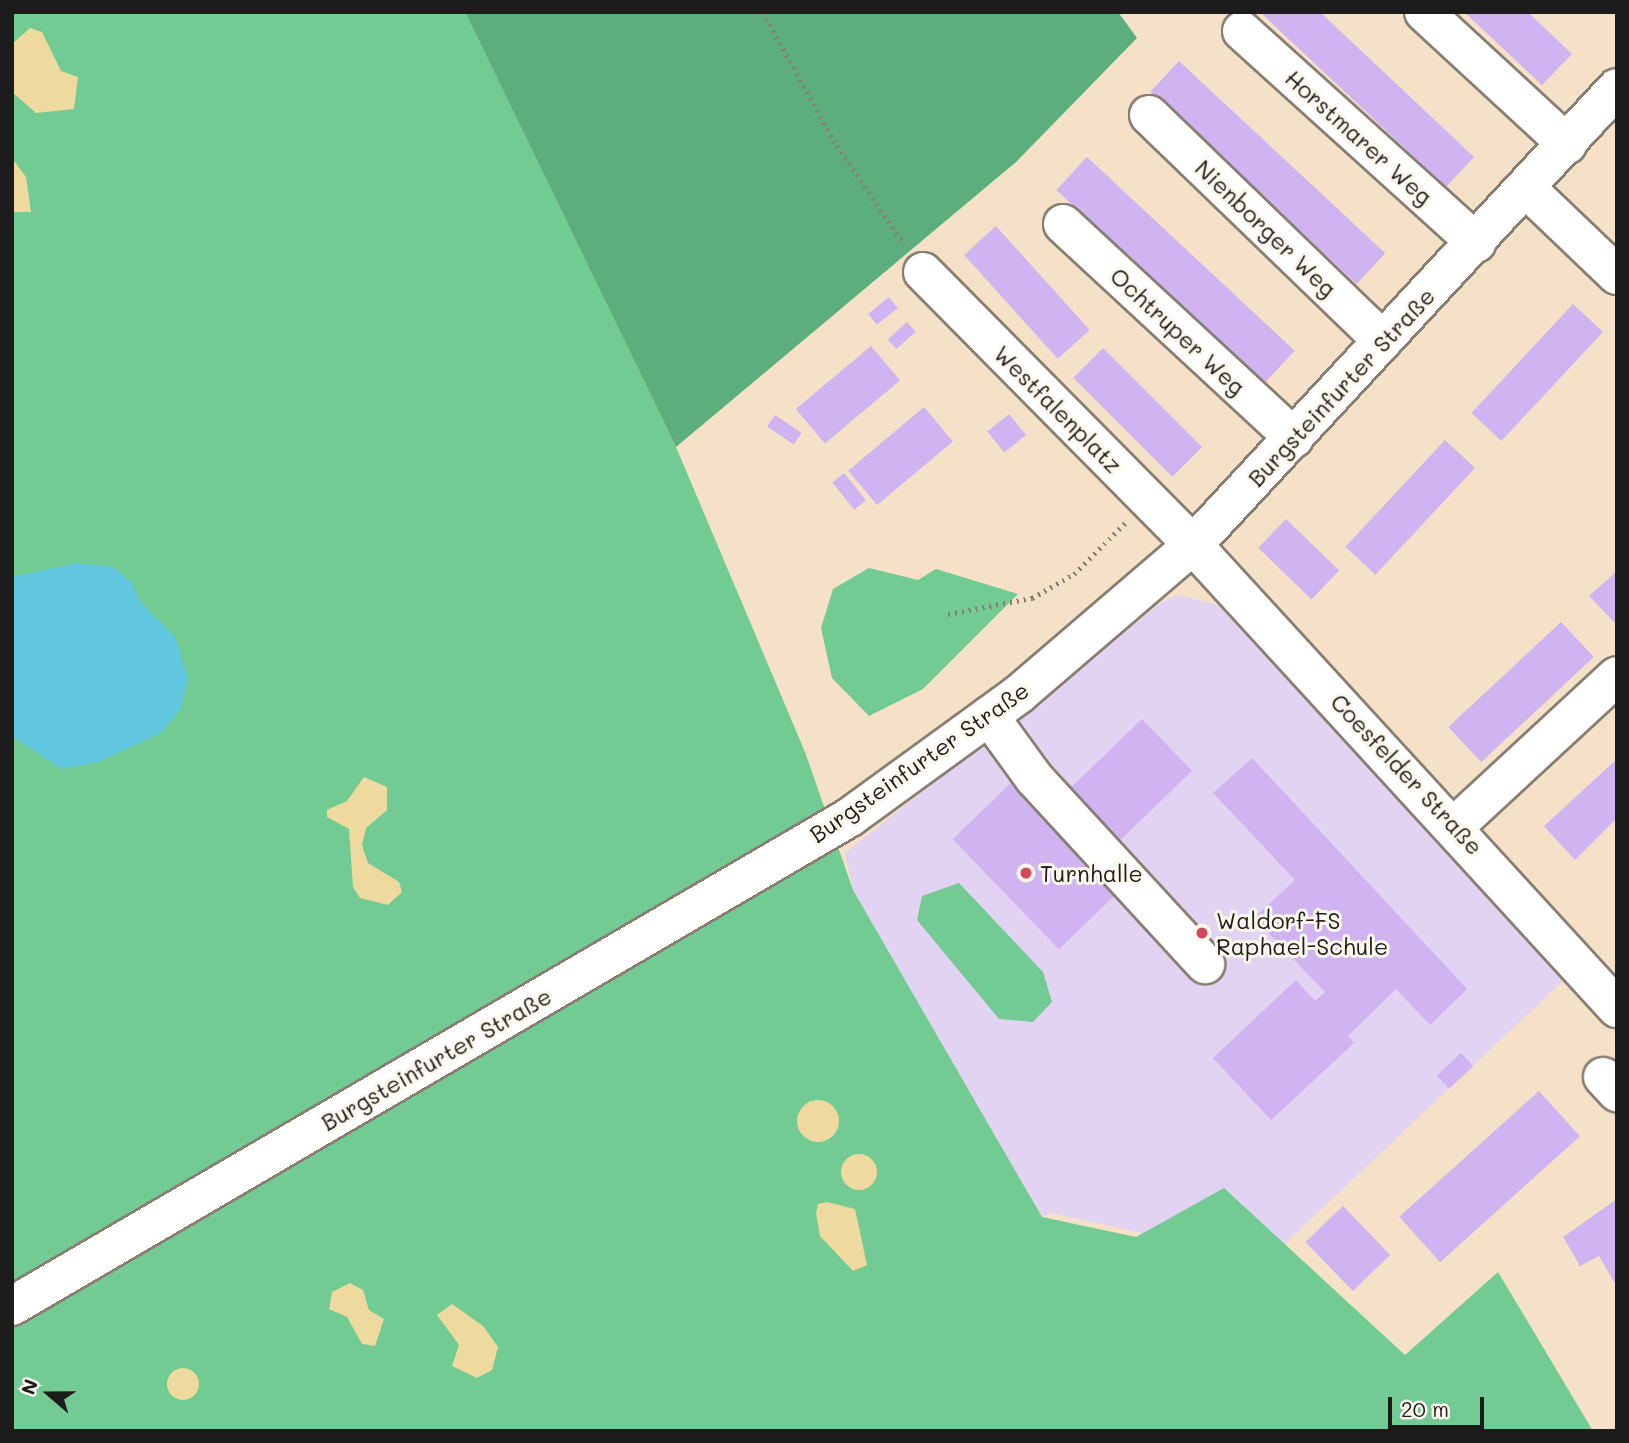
<!DOCTYPE html>
<meta charset="utf-8">
<style>
body{margin:0}
#map{position:relative;width:1629px;height:1443px;overflow:hidden;background:#f4e1c7;font-family:Mali,sans-serif}
div>[style]{position:absolute}
.built>*{inset:0;background:#e3d3f2}
.green>*{inset:0;background:#71cb93}
.forest>*{inset:0;background:#5caf7d}
.sand>*{inset:0;background:#eeda9e}
.round{border-radius:50%}
.water>*{inset:0;background:#61c7df}
.building>*{inset:0;background:#d0b3f1;transform-origin:0 0}
.path>*{height:4.5px;margin-top:-2.25px;transform-origin:0;background:repeating-linear-gradient(90deg,#887e72 0 2px,transparent 0 7px)}
.roads{filter:drop-shadow(2px 0 #887e72) drop-shadow(-2px 0 #887e72) drop-shadow(0 2px #887e72) drop-shadow(0 -2px #887e72)}
.minor>*{height:38px;margin:-19px;padding:0 19px;transform-origin:19px;border-radius:19px;background:#fff}
.dots>*{width:19px;height:19px;translate:-50% -50%;box-sizing:border-box;border:4px solid #fbf7ec;border-radius:50%}
span{translate:-50% -50%;white-space:nowrap;text-align:center;line-height:1.15;-webkit-text-stroke:6px #fbf7ec;paint-order:stroke}
.street-label{font-size:23px;color:#1c1c1c}
.poi-label{font-size:23px;color:#1c1c1c}
.left{translate:0 -50%;text-align:left}
.frame{position:absolute;inset:0;border:14px solid #1c1c1c;pointer-events:none}
.north{position:absolute;left:14px;top:1359px;width:70px;height:70px;-webkit-text-stroke:5px #fbf7ec;paint-order:stroke;rotate:290deg;font-size:19px;font-weight:700;line-height:28px;text-align:center;color:#1c1c1c}
.north::after{content:'';display:block;margin:auto;width:24px;height:32px;background:#1c1c1c;clip-path:polygon(50% 0,100% 100%,50% 72%,0 100%)}
.scale{position:absolute;left:1388px;top:1397px;width:96px;height:32px;box-sizing:border-box;border:4px solid #1c1c1c;border-top:0;padding-left:9px;font-size:21px;line-height:24px;white-space:nowrap;color:#1c1c1c;-webkit-text-stroke:5px #fbf7ec;paint-order:stroke}
</style>
<div id="map">
<div class="built">
<i style="clip-path:polygon(1179px 595px,1220px 606px,1567px 977px,1276px 1252px,1204px 1247px,1052px 1213px,1042px 1217px,853px 890px,845px 853px,1162px 602px)"></i>
</div>
<div class="green">
<i style="clip-path:polygon(12px 12px,465px 12px,676px 447px,805px 752px,853px 890px,1042px 1217px,1136px 1237px,1224px 1188px,1405px 1355px,1498px 1272px,1593px 1431px,12px 1431px)"></i>
<i style="clip-path:polygon(869px 568px,918px 580px,936px 569px,1018px 594px,923px 689px,869px 716px,832px 678px,821px 628px,833px 589px)"></i>
<i style="clip-path:polygon(959px 883px,1043px 972px,1052px 1002px,1033px 1022px,999px 1019px,917px 920px,922px 896px)"></i>
</div>
<div class="forest">
<i style="clip-path:polygon(465px 12px,1118px 12px,1137px 38px,1016px 162px,676px 447px)"></i>
</div>
<div class="sand">
<i style="clip-path:polygon(30px 28px,42px 32px,61px 71px,78px 77px,74px 109px,36px 113px,12px 92px,12px 44px)"></i>
<i style="clip-path:polygon(12px 158px,26px 177px,31px 212px,12px 212px)"></i>
<i style="clip-path:polygon(364px 777px,387px 787px,387px 810px,366px 828px,362px 845px,368px 863px,399px 882px,402px 892px,388px 905px,360px 898px,353px 887px,349px 829px,327px 817px,327px 810px,347px 801px)"></i>
<i class="round" style="left:797px;top:1100px;width:42px;height:42px"></i>
<i class="round" style="left:841px;top:1154px;width:36px;height:36px"></i>
<i style="clip-path:polygon(827px 1202px,855px 1209px,867px 1265px,853px 1271px,820px 1236px,816px 1213px,818px 1204px)"></i>
<i style="clip-path:polygon(350px 1283px,363px 1290px,369px 1310px,384px 1319px,375px 1346px,362px 1344px,347px 1317px,329px 1309px,332px 1292px)"></i>
<i style="clip-path:polygon(452px 1304px,483px 1326px,498px 1347px,492px 1370px,477px 1378px,452px 1366px,459px 1345px,437px 1315px)"></i>
<i class="round" style="left:167px;top:1368px;width:32px;height:32px"></i>
</div>
<div class="water">
<i style="clip-path:polygon(77px 563px,113px 567px,132px 583px,140px 602px,175px 637px,188px 679px,180px 710px,161px 733px,99px 762px,62px 769px,12px 736px,12px 577px)"></i>
</div>
<div class="building">
<i style="clip-path:polygon(1260px 12px,1320px 12px,1474px 157px,1446px 187px)"></i>
<i style="clip-path:polygon(1464px 12px,1528px 12px,1572px 54px,1542px 85px)"></i>
<i style="left:1179px;top:61px;width:282px;height:42px;rotate:43deg"></i>
<i style="left:1087px;top:157px;width:284px;height:45px;rotate:43deg"></i>
<i style="left:996px;top:226px;width:140px;height:43px;rotate:48deg"></i>
<i style="left:889px;top:297px;width:14px;height:27px;rotate:51deg"></i>
<i style="left:1573px;top:304px;width:41px;height:149px;rotate:43deg"></i>
<i style="left:907px;top:322px;width:13px;height:26px;rotate:48deg"></i>
<i style="left:871px;top:346px;width:45px;height:98px;rotate:50deg"></i>
<i style="left:1103px;top:348px;width:140px;height:42px;rotate:45deg"></i>
<i style="left:924px;top:407px;width:45px;height:99px;rotate:50deg"></i>
<i style="left:1009px;top:414px;width:27px;height:28px;rotate:51deg"></i>
<i style="left:775px;top:415px;width:32px;height:14px;rotate:34deg"></i>
<i style="left:1445px;top:440px;width:41px;height:146px;rotate:43deg"></i>
<i style="left:844px;top:473px;width:35px;height:15px;rotate:51deg"></i>
<i style="left:1286px;top:519px;width:74px;height:40px;rotate:44deg"></i>
<i style="clip-path:polygon(1617px 571px,1617px 625px,1589px 596px)"></i>
<i style="left:1561px;top:622px;width:48px;height:154px;rotate:47deg"></i>
<i style="left:1142px;top:719px;width:72px;height:108px;rotate:46deg"></i>
<i style="clip-path:polygon(1252px 758px,1467px 989px,1430px 1025px,1396px 989px,1348px 1036px,1354px 1043px,1271px 1120px,1213px 1058px,1296px 980px,1315px 1001px,1325px 992px,1254px 918px,1295px 880px,1213px 793px)"></i>
<i style="clip-path:polygon(1617px 759px,1617px 818px,1575px 860px,1544px 826px)"></i>
<i style="left:1016px;top:778px;width:153px;height:88px;rotate:46deg"></i>
<i style="left:1461px;top:1053px;width:18px;height:33px;rotate:47deg"></i>
<i style="left:1539px;top:1091px;width:61px;height:188px;rotate:48deg"></i>
<i style="clip-path:polygon(1617px 1199px,1617px 1287px,1599px 1256px,1580px 1266px,1563px 1237px)"></i>
<i style="left:1343px;top:1206px;width:68px;height:52px;rotate:46deg"></i>
</div>
<div class="path">
<i style="left:763px;top:12px;width:153px;rotate:61.1deg"></i>
<i style="left:837px;top:146px;width:120px;rotate:55.5deg"></i>
<i style="left:948px;top:614px;width:86px;rotate:-10.8deg"></i>
<i style="left:1032px;top:598px;width:48px;rotate:-29.7deg"></i>
<i style="left:1074px;top:574px;width:72px;rotate:-45deg"></i>
</div>
<div class="roads">
<div class="minor">
<i style="left:1424px;top:12px;width:195px;rotate:42.7deg"></i>
<i style="left:1242px;top:31px;width:316px;rotate:42.1deg"></i>
<i style="left:1149px;top:115px;width:325px;rotate:44deg"></i>
<i style="left:1528px;top:190px;width:123px;rotate:43.7deg"></i>
<i style="left:1063px;top:224px;width:315px;rotate:42.8deg"></i>
<i style="left:923px;top:272px;width:384px;rotate:45.3deg"></i>
<i style="left:1193px;top:545px;width:628px;rotate:47.52deg"></i>
<i style="left:989px;top:716px;width:77px;rotate:54deg"></i>
<i style="left:1034px;top:778px;width:253px;rotate:47.4deg"></i>
<i style="left:1456px;top:825px;width:219px;rotate:-42.8deg"></i>
<i style="left:1603px;top:1077px;width:21px;rotate:47deg"></i>
<i style="left:12px;top:1306px;width:970px;rotate:-30.26deg"></i>
<i style="left:850px;top:817px;width:209px;rotate:-36deg"></i>
<i style="left:1019px;top:694px;width:229px;rotate:-40.6deg"></i>
<i style="left:1193px;top:545px;width:623px;rotate:-47.15deg"></i>
</div>
</div>
<div class="dots">
<i style="left:1026px;top:873px;background:#d1495b"></i>
<i style="left:1202px;top:933px;background:#d1495b"></i>
</div>
<div class="street-label">
<span style="left:1359px;top:137px;rotate:42deg">Horstmarer Weg</span>
<span style="left:1266px;top:228px;rotate:44deg">Nienborger Weg</span>
<span style="left:1178px;top:331px;rotate:43deg">Ochtruper Weg</span>
<span style="left:1341px;top:387px;rotate:-47deg">Burgsteinfurter Straße</span>
<span style="left:1058px;top:409px;rotate:45deg">Westfalenplatz</span>
<span style="left:919px;top:762px;rotate:-35deg">Burgsteinfurter Straße</span>
<span style="left:1407px;top:774px;rotate:47deg">Coesfelder Straße</span>
<span style="left:436px;top:1059px;rotate:-30deg">Burgsteinfurter Straße</span>
</div>
<div class="poi-label">
<span class="left" style="left:1040px;top:873px">Turnhalle</span>
<span class="left" style="left:1216px;top:933px">Waldorf-FS<br>Raphael-Schule</span>
</div>
<div class="frame"></div>
<div class="north">N</div>
<div class="scale">20 m</div>
</div>
